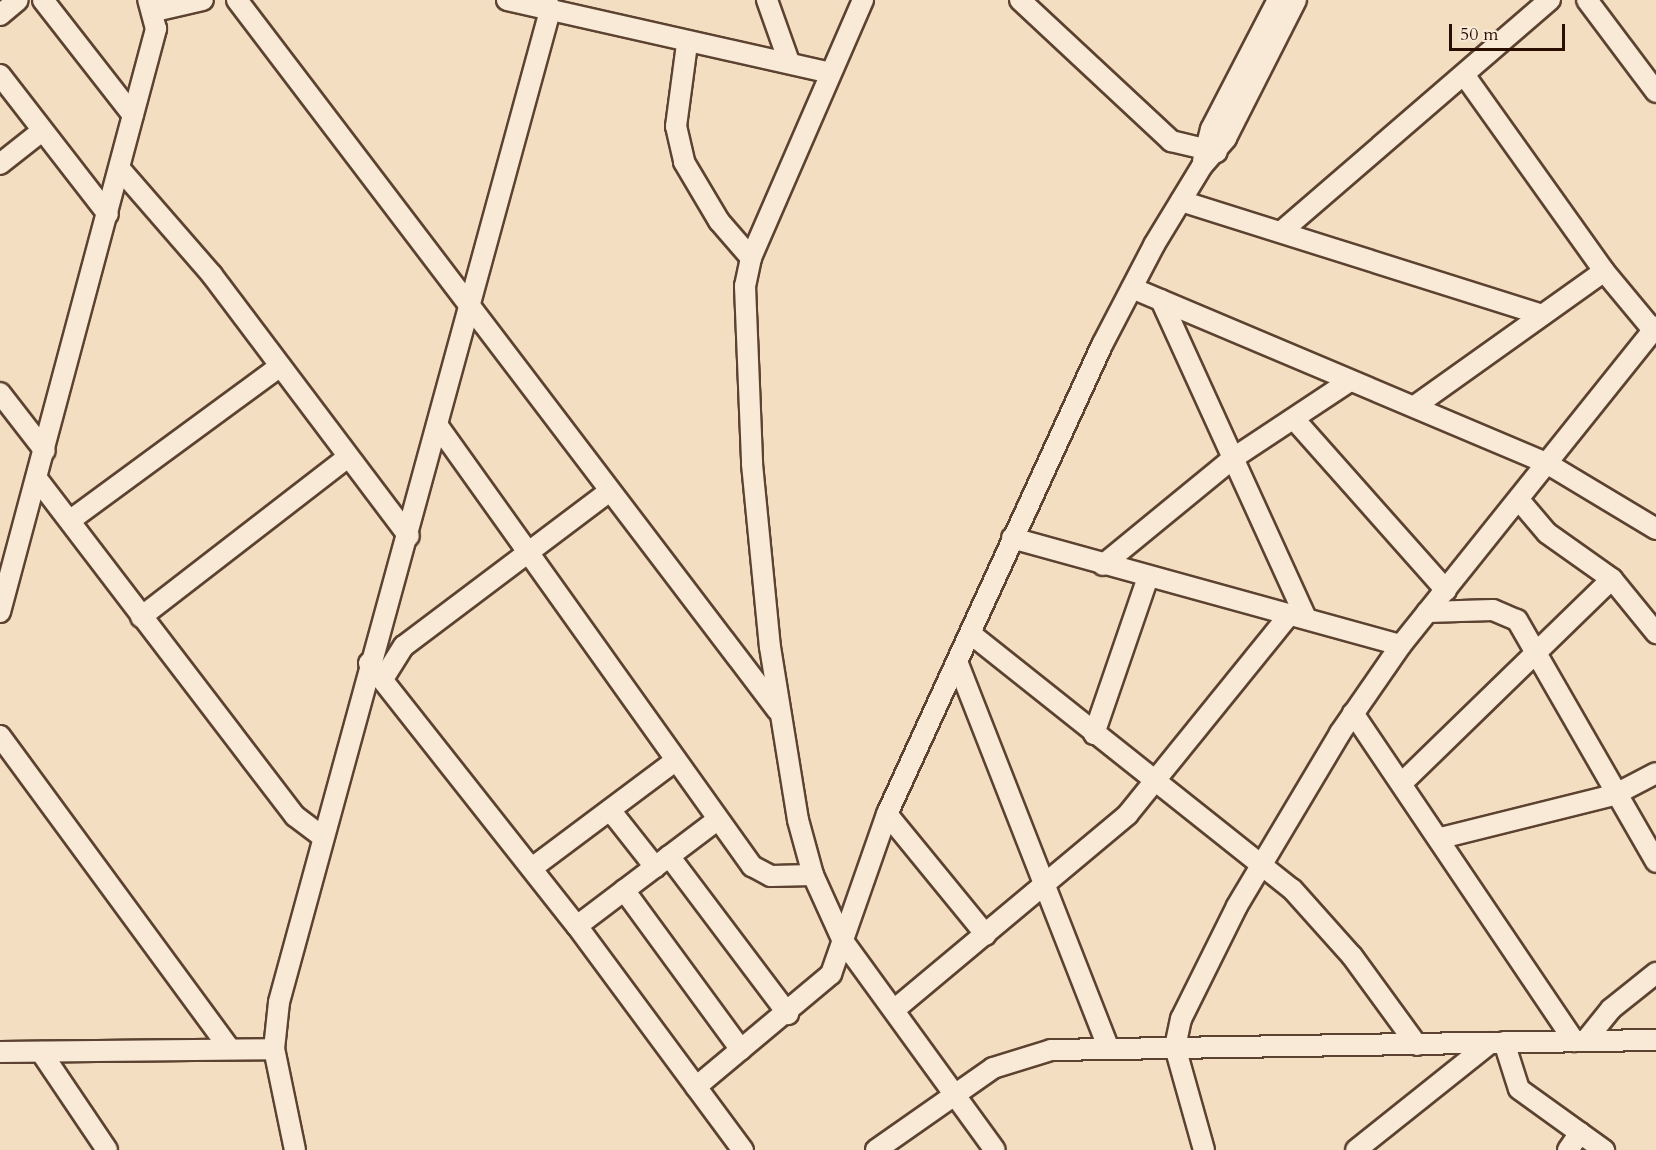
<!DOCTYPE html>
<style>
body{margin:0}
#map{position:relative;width:1656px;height:1150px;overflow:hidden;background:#f4dec1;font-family:Cardo,serif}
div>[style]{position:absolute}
.roads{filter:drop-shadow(2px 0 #5c4230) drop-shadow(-2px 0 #5c4230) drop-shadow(0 2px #5c4230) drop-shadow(0 -2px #5c4230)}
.minor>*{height:20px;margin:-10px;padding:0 10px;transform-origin:10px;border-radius:10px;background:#f8ead7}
span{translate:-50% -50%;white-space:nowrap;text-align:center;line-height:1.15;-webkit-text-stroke:5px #f8ead7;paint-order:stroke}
.scale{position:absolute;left:1449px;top:24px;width:116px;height:27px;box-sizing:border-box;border:3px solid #2a0e00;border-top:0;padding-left:8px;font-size:18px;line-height:21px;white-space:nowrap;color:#2a0e00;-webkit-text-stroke:4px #f8ead7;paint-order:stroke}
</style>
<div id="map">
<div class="roads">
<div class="minor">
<i style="left:43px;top:0;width:146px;rotate:52deg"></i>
<i style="left:237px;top:0;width:893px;rotate:52.73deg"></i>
<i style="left:507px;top:0;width:331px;rotate:12.7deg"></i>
<i style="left:767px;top:0;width:63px;rotate:70.4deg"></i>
<i style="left:863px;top:0;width:281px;rotate:113.5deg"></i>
<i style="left:751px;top:258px;width:29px;rotate:102deg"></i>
<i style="left:745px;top:286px;width:178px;rotate:87.7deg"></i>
<i style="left:752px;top:464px;width:184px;rotate:84.4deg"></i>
<i style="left:770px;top:647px;width:175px;rotate:80.8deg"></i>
<i style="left:798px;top:820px;width:57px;rotate:74.7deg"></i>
<i style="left:813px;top:875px;width:72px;rotate:65.6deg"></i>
<i style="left:843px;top:941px;width:258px;rotate:54deg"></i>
<i style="left:1020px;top:0;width:207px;rotate:43deg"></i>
<i style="left:1171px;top:141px;width:47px;rotate:13.4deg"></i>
<i style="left:1587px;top:0;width:115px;rotate:53.1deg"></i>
<i style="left:155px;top:11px;width:49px;rotate:-12.9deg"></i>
<i style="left:0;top:15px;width:23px;rotate:-40deg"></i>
<i style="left:687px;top:44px;width:83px;rotate:97.6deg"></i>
<i style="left:676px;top:126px;width:37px;rotate:77deg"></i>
<i style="left:684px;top:162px;width:69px;rotate:59.3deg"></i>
<i style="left:719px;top:221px;width:49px;rotate:49.1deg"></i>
<i style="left:0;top:75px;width:176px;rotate:52.2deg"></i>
<i style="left:1465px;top:76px;width:239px;rotate:54.5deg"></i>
<i style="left:1604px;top:271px;width:77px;rotate:50.3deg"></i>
<i style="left:1203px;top:161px;width:33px;rotate:-76deg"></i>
<i style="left:1211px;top:129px;width:145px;rotate:-62.6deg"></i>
<i style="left:0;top:164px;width:53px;rotate:-38.2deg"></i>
<i style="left:120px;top:169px;width:140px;rotate:49deg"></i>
<i style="left:212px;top:275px;width:327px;rotate:53deg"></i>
<i style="left:1181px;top:201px;width:379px;rotate:17.5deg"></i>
<i style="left:1282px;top:231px;width:354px;rotate:-40.8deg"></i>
<i style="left:1132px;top:288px;width:452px;rotate:22.9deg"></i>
<i style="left:1548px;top:464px;width:126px;rotate:31deg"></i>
<i style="left:1161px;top:300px;width:347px;rotate:65.5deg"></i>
<i style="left:0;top:393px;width:73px;rotate:52.2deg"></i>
<i style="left:1415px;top:406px;width:232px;rotate:-35.5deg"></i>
<i style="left:1294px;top:419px;width:229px;rotate:48.4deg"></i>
<i style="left:438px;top:426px;width:541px;rotate:54.49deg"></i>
<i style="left:752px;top:866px;width:21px;rotate:28deg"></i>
<i style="left:771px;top:876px;width:42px;rotate:-1.4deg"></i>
<i style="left:38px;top:480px;width:423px;rotate:52.6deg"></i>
<i style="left:295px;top:816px;width:34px;rotate:37deg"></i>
<i style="left:1519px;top:500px;width:43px;rotate:49.7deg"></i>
<i style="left:1547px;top:533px;width:80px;rotate:35.3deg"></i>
<i style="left:1612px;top:579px;width:70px;rotate:50.8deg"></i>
<i style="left:72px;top:519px;width:257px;rotate:-36.3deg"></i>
<i style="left:1012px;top:538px;width:403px;rotate:15.4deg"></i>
<i style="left:1103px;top:565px;width:167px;rotate:-39.4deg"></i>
<i style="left:1232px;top:459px;width:141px;rotate:-33.5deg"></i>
<i style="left:0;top:612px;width:604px;rotate:-75.02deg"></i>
<i style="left:156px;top:29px;width:30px;rotate:-105deg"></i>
<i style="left:1427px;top:612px;width:66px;rotate:-1.7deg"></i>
<i style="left:1493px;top:610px;width:26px;rotate:23deg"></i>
<i style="left:1517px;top:620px;width:279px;rotate:60.1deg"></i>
<i style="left:141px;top:617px;width:260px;rotate:-37.7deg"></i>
<i style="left:971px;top:634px;width:410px;rotate:38.5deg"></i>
<i style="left:1292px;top:889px;width:90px;rotate:48.2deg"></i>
<i style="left:1352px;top:956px;width:110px;rotate:53.9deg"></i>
<i style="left:369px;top:663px;width:335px;rotate:51.7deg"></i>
<i style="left:577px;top:926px;width:279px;rotate:53.5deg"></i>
<i style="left:958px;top:664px;width:410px;rotate:68.6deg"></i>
<i style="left:383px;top:679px;width:39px;rotate:-58deg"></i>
<i style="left:404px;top:646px;width:256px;rotate:-37deg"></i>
<i style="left:1353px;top:713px;width:396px;rotate:56deg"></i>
<i style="left:1094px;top:734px;width:166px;rotate:-71deg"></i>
<i style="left:0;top:736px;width:387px;rotate:53.7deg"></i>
<i style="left:1403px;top:782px;width:291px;rotate:-44.2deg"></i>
<i style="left:610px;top:810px;width:73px;rotate:51.7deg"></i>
<i style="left:887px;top:814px;width:156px;rotate:50.7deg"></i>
<i style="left:1441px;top:838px;width:178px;rotate:-14deg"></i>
<i style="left:1614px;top:795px;width:47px;rotate:-27.6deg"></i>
<i style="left:669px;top:856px;width:198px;rotate:53deg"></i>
<i style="left:532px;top:868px;width:179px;rotate:-36.8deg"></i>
<i style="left:624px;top:890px;width:198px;rotate:53.8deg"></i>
<i style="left:577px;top:926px;width:176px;rotate:-37.1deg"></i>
<i style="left:894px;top:1010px;width:305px;rotate:-39.9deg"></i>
<i style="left:1128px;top:814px;width:257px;rotate:-51deg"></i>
<i style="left:1586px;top:1040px;width:40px;rotate:-51deg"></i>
<i style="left:1611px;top:1009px;width:58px;rotate:-38.7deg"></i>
<i style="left:1504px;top:1042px;width:49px;rotate:72.3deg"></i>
<i style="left:1519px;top:1089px;width:105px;rotate:35.7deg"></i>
<i style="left:0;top:1052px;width:274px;rotate:-0.6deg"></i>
<i style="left:41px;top:1052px;width:118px;rotate:56deg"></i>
<i style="left:696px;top:1087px;width:176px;rotate:-39.9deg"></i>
<i style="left:831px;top:974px;width:170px;rotate:-70.7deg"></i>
<i style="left:887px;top:814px;width:516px;rotate:-65.37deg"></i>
<i style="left:1102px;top:345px;width:113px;rotate:-62.5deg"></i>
<i style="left:1154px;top:245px;width:92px;rotate:-58.7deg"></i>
<i style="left:1202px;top:166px;width:37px;rotate:-49deg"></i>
<i style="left:1226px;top:138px;width:155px;rotate:-63.1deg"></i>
<i style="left:295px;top:1150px;width:103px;rotate:-101.7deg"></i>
<i style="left:274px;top:1049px;width:47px;rotate:-83.9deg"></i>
<i style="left:279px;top:1002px;width:1027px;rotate:-74.71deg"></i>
<i style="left:550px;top:11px;width:11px;rotate:-105deg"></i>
<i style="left:876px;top:1150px;width:143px;rotate:-35deg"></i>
<i style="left:993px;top:1068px;width:61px;rotate:-17.2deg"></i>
<i style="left:1051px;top:1050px;width:605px;rotate:-0.95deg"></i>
<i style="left:1204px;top:1150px;width:107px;rotate:-105.7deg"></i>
<i style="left:1175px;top:1047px;width:29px;rotate:-78deg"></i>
<i style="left:1181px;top:1019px;width:126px;rotate:-63.6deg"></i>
<i style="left:1237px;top:906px;width:201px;rotate:-59.2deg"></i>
<i style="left:1340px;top:733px;width:107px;rotate:-55.3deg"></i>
<i style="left:1401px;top:645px;width:408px;rotate:-51.3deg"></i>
<i style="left:1356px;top:1150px;width:171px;rotate:-38.6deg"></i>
<i style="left:1568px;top:1150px;width:21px;rotate:-55deg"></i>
</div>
</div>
<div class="scale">50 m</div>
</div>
